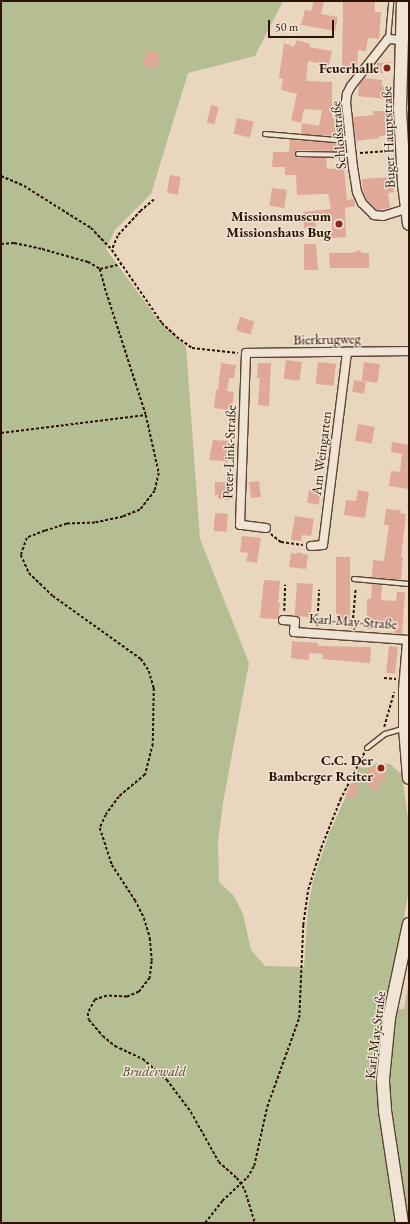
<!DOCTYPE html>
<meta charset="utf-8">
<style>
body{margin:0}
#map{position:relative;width:410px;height:1224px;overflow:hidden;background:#e8d7be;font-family:"EB Garamond",serif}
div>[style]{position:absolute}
.green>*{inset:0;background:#b5be93}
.building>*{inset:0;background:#e0a897;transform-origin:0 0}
.path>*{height:1.5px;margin-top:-0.75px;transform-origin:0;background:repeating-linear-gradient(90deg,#2e1204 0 3px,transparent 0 5px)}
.roads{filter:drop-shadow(1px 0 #5c4332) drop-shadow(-1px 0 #5c4332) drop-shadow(0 1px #5c4332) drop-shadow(0 -1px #5c4332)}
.lane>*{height:4px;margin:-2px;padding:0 2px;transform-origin:2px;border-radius:2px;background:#f0e5d5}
.street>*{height:8px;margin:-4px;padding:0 4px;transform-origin:4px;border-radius:4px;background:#f0e5d5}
.secondary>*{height:12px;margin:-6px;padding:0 6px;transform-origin:6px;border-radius:6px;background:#f0e5d5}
.dots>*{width:11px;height:11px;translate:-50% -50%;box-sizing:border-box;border:2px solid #f0e5d5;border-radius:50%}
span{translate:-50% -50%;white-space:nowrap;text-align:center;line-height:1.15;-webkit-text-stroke:3px #f0e5d5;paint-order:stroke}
.poi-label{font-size:14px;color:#2e1204;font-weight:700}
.right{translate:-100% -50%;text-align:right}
.street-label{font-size:14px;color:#2e1204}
.park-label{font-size:14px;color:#56462f;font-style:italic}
.frame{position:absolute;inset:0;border:2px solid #2e1204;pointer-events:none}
.scale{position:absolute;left:268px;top:20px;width:66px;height:18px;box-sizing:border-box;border:2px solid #2e1204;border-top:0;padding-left:5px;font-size:12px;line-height:14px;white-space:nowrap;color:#2e1204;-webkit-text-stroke:3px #f0e5d5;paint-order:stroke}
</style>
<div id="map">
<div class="green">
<i style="clip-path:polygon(1px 1px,283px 1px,255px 56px,188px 73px,151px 194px,115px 230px,106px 249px,161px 324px,186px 346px,200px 539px,249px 663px,223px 803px,218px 842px,219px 882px,234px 896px,243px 914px,251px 950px,265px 966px,304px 967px,308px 907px,313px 881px,329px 834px,359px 767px,368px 768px,377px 763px,390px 764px,402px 775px,409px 826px,409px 888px,397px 961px,386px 1010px,404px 1009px,409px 981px,409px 1223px,1px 1223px)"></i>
</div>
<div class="building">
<i style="clip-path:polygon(314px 1px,324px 1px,321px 14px,338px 17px,335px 31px,301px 25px,305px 10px,311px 11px)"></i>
<i style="clip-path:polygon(343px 1px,375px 1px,375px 12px,381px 12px,379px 39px,368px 38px,366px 51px,358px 50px,357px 69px,342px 69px)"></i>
<i style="clip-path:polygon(297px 40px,310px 44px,309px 47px,332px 51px,329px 65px,308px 61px,306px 81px,332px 82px,332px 118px,338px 119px,336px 136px,301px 134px,302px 123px,319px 126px,322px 110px,304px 109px,301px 123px,291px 120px,297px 94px,281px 90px,283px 79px,279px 78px,284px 43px,294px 47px)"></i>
<i style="left:148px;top:50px;width:14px;height:15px;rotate:21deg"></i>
<i style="clip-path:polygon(391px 62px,391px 73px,376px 73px,377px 63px)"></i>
<i style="clip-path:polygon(364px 78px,382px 80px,382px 87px,387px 86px,387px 99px,358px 96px,359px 85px)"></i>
<i style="left:211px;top:105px;width:8px;height:18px;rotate:14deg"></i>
<i style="clip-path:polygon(373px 111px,391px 111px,392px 126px,387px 126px,388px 135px,379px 136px,379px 138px,356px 141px,353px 117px,373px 115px)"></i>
<i style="left:237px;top:118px;width:17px;height:16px;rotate:13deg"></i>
<i style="clip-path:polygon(290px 140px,340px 143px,340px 151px,298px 150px,295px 154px,298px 158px,326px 158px,327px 169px,344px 168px,347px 200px,354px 199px,355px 206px,345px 208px,346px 237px,329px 238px,329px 231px,332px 231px,332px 216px,315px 216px,316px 228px,304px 228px,303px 212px,331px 209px,328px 194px,297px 195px,296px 175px,285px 175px,285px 167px,272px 167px,273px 152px,289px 152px)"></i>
<i style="left:170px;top:175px;width:11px;height:18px;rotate:10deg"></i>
<i style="clip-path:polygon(393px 177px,394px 192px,388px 193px,390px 208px,377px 210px,367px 200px,363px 191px,362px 179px)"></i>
<i style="left:272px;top:188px;width:15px;height:18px;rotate:8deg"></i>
<i style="clip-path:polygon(304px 244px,316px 244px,318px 270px,304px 270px)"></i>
<i style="clip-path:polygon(360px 250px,361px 253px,369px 253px,369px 268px,330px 268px,329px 253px,352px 253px)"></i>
<i style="left:240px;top:317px;width:15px;height:14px;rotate:16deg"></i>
<i style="left:286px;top:360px;width:16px;height:19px;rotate:7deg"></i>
<i style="left:318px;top:362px;width:18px;height:22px;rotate:6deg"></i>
<i style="left:364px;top:362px;width:16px;height:19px;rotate:7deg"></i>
<i style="clip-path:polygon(221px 363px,236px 365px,234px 378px,229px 378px,227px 391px,234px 392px,232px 410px,214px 408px,216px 390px,218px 390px)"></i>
<i style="clip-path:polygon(258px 363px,271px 363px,269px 406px,258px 405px,260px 378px,257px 378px)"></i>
<i style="left:354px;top:380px;width:12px;height:12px;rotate:9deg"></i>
<i style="left:358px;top:424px;width:17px;height:17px;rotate:10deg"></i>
<i style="clip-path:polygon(213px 440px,230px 441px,230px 452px,227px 464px,223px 461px,209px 460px)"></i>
<i style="clip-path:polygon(392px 442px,409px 445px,409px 489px,389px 486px,391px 471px,400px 472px,402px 454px,391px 452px)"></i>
<i style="left:259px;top:481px;width:16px;height:10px;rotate:83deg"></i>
<i style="clip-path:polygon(215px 482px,228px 482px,228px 487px,230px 487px,230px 500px,218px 499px,218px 495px,215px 495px)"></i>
<i style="left:309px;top:490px;width:12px;height:13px;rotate:9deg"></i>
<i style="clip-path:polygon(358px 490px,369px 492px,365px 518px,344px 515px,346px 500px,356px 501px)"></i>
<i style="clip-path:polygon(386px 509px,401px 510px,400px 513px,406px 514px,401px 557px,403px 557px,401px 580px,372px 577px,373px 560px,384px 561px,389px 525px,384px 525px)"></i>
<i style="left:215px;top:513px;width:13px;height:18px;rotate:4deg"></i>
<i style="clip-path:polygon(295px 516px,314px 519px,311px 536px,302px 535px,301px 541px,291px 540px)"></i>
<i style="clip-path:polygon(242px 536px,261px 538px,257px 563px,246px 561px,248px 553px,240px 552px)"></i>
<i style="clip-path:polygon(297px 552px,308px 555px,306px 569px,289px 567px,291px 553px,297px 554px)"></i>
<i style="left:336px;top:557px;width:14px;height:69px"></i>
<i style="clip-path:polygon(264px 580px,280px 581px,278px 603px,280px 603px,278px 619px,260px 618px)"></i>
<i style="left:297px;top:583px;width:16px;height:33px;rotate:4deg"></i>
<i style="clip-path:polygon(372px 584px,382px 585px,381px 600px,396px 601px,397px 592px,405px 592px,402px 634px,394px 633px,394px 625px,379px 624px,379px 629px,367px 629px,367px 599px,371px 599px)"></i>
<i style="clip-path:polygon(292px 641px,318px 643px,318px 646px,371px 647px,370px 663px,323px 659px,323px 654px,309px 653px,309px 660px,291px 658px)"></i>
<i style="left:389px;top:646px;width:9px;height:27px;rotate:6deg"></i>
<i style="clip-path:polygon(378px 763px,387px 764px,385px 781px,380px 780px,379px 789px,367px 788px,369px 767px,377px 768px)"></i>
<i style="clip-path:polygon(351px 783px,358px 783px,356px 798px,345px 797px)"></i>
</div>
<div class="path">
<i style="left:360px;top:153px;width:32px;rotate:-4deg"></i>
<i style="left:1px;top:176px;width:25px;rotate:23deg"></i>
<i style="left:24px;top:186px;width:79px;rotate:32.1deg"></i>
<i style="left:91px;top:228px;width:30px;rotate:46deg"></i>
<i style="left:154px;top:200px;width:17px;rotate:140deg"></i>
<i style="left:141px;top:211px;width:34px;rotate:133deg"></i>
<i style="left:118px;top:236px;width:15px;rotate:113deg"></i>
<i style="left:112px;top:250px;width:88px;rotate:55.6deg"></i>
<i style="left:162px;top:323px;width:21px;rotate:43deg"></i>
<i style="left:177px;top:337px;width:19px;rotate:36deg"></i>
<i style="left:192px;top:348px;width:46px;rotate:6.2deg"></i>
<i style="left:1px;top:244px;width:13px;rotate:-4deg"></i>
<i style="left:14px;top:243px;width:29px;rotate:12deg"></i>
<i style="left:42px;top:249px;width:48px;rotate:15.8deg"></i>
<i style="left:88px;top:262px;width:14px;rotate:30deg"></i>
<i style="left:100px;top:269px;width:22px;rotate:-13deg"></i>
<i style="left:100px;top:269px;width:20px;rotate:75deg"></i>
<i style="left:105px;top:288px;width:133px;rotate:72.1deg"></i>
<i style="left:146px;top:415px;width:59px;rotate:77.4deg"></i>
<i style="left:159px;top:473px;width:18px;rotate:103deg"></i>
<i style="left:155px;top:491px;width:24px;rotate:128deg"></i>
<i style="left:140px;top:510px;width:18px;rotate:158deg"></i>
<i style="left:123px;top:517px;width:29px;rotate:168deg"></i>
<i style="left:95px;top:523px;width:28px;rotate:178deg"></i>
<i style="left:67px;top:524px;width:23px;rotate:162deg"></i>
<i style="left:45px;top:531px;width:19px;rotate:159deg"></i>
<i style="left:27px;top:538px;width:18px;rotate:109deg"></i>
<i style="left:21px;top:555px;width:20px;rotate:66deg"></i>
<i style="left:29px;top:573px;width:33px;rotate:44deg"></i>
<i style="left:53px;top:596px;width:108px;rotate:35.6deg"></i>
<i style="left:141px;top:659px;width:14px;rotate:56deg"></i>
<i style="left:149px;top:671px;width:18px;rotate:74deg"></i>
<i style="left:154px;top:688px;width:56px;rotate:91deg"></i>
<i style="left:153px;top:744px;width:32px;rotate:104deg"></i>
<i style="left:145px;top:775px;width:34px;rotate:140deg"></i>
<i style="left:119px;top:797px;width:22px;rotate:126deg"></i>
<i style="left:106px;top:815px;width:14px;rotate:115deg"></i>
<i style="left:100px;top:828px;width:39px;rotate:72deg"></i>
<i style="left:112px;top:865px;width:42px;rotate:56.7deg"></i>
<i style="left:135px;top:900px;width:20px;rotate:63deg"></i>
<i style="left:144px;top:918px;width:21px;rotate:73deg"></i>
<i style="left:150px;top:938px;width:23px;rotate:85deg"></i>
<i style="left:152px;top:961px;width:17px;rotate:97deg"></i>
<i style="left:150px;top:978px;width:18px;rotate:128deg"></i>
<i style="left:139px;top:992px;width:13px;rotate:157deg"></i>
<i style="left:127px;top:997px;width:20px;rotate:-177deg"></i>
<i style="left:107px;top:996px;width:13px;rotate:162deg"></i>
<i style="left:95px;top:1000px;width:15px;rotate:118deg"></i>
<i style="left:88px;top:1013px;width:7px;rotate:82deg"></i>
<i style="left:89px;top:1020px;width:21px;rotate:49deg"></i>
<i style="left:103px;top:1036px;width:16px;rotate:40deg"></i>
<i style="left:115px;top:1046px;width:31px;rotate:25deg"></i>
<i style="left:143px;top:1059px;width:32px;rotate:41deg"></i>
<i style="left:167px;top:1080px;width:40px;rotate:53deg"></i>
<i style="left:191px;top:1112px;width:57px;rotate:60.8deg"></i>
<i style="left:219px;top:1162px;width:24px;rotate:42deg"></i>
<i style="left:237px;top:1178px;width:14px;rotate:56deg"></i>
<i style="left:245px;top:1190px;width:34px;rotate:73deg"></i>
<i style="left:1px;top:433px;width:146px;rotate:-7.1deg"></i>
<i style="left:271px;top:534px;width:13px;rotate:39deg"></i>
<i style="left:281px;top:542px;width:22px;rotate:8deg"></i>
<i style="left:284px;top:611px;width:26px;rotate:-88deg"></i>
<i style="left:317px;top:626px;width:36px;rotate:-87deg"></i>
<i style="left:352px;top:628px;width:38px;rotate:-85deg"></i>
<i style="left:384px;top:678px;width:12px;rotate:5deg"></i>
<i style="left:384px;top:727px;width:36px;rotate:-74deg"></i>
<i style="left:205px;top:1223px;width:28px;rotate:-52deg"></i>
<i style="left:222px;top:1201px;width:34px;rotate:-43deg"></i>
<i style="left:247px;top:1178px;width:14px;rotate:-60deg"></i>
<i style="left:254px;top:1166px;width:60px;rotate:-77.6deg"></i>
<i style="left:267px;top:1107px;width:95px;rotate:-70.2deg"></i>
<i style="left:299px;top:1018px;width:93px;rotate:-87.5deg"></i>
<i style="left:303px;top:925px;width:35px;rotate:-82deg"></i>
<i style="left:308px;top:890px;width:44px;rotate:-72.8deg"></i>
<i style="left:321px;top:848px;width:52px;rotate:-68.4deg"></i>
<i style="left:340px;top:800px;width:53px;rotate:-62.9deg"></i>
</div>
<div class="roads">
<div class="lane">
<i style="left:388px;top:39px;width:38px;rotate:-85deg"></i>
<i style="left:265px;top:134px;width:71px;rotate:4.8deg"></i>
<i style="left:336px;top:140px;width:14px;rotate:-12deg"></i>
<i style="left:298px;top:154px;width:53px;rotate:1.1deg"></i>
<i style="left:354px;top:579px;width:55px;rotate:5.2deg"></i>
<i style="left:367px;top:748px;width:23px;rotate:-38deg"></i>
<i style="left:385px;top:734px;width:19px;rotate:-16deg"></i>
</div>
<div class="street">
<i style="left:401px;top:40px;width:13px;rotate:-176deg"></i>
<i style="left:388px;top:39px;width:60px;rotate:128.2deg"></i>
<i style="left:351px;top:86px;width:9px;rotate:117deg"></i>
<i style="left:347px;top:94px;width:8px;rotate:97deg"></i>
<i style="left:346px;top:102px;width:65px;rotate:83.9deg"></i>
<i style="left:353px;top:167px;width:25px;rotate:81deg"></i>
<i style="left:357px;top:192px;width:12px;rotate:66deg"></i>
<i style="left:362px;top:203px;width:17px;rotate:45deg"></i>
<i style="left:374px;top:215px;width:9px;rotate:6deg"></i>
<i style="left:383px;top:216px;width:24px;rotate:-17deg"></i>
<i style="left:266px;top:528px;width:26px;rotate:-173deg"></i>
<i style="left:240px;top:525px;width:172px;rotate:-88deg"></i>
<i style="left:246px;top:353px;width:163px;rotate:-0.7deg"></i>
<i style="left:311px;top:546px;width:12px;rotate:-5deg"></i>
<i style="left:323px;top:545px;width:195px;rotate:-82.9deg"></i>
<i style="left:283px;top:620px;width:12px;rotate:5deg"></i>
<i style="left:295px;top:621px;width:11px;rotate:95deg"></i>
<i style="left:294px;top:632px;width:115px;rotate:4deg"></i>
</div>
<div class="secondary">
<i style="left:403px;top:1px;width:108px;rotate:91.6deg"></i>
<i style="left:400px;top:109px;width:75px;rotate:86.9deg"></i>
<i style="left:404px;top:184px;width:40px;rotate:82.9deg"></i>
<i style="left:409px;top:642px;width:48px;rotate:94.8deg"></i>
<i style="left:405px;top:690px;width:38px;rotate:90deg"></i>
<i style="left:405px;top:728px;width:50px;rotate:85.4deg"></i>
<i style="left:402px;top:1223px;width:114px;rotate:-98.6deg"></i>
<i style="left:385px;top:1110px;width:31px;rotate:-94deg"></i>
<i style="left:383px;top:1079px;width:61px;rotate:-84.4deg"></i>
<i style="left:389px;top:1018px;width:96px;rotate:-78deg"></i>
</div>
</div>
<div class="dots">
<i style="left:387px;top:68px;background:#8f2418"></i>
<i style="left:339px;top:224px;background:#8f2418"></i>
<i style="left:381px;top:768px;background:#8f2418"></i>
</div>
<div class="poi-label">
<span class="right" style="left:379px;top:68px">Feuerhalle</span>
<span class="right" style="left:331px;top:224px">Missionsmuseum<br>Missionshaus Bug</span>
<span class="right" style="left:373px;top:768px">C.C. Der<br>Bamberger Reiter</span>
</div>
<div class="street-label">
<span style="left:338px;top:135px;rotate:-95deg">Schloßstraße</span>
<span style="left:388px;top:137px;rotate:-92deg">Buger Hauptstraße</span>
<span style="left:327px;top:339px;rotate:-1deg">Bierkrugweg</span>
<span style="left:229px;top:452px;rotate:-88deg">Peter-Link-Straße</span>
<span style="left:321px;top:453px;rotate:-83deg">Am Weingarten</span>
<span style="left:353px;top:621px;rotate:4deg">Karl-May-Straße</span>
<span style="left:375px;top:1035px;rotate:-83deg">Karl-May-Straße</span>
</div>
<div class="park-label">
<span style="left:154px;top:1071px">Bruderwald</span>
</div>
<div class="frame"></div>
<div class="scale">50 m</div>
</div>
